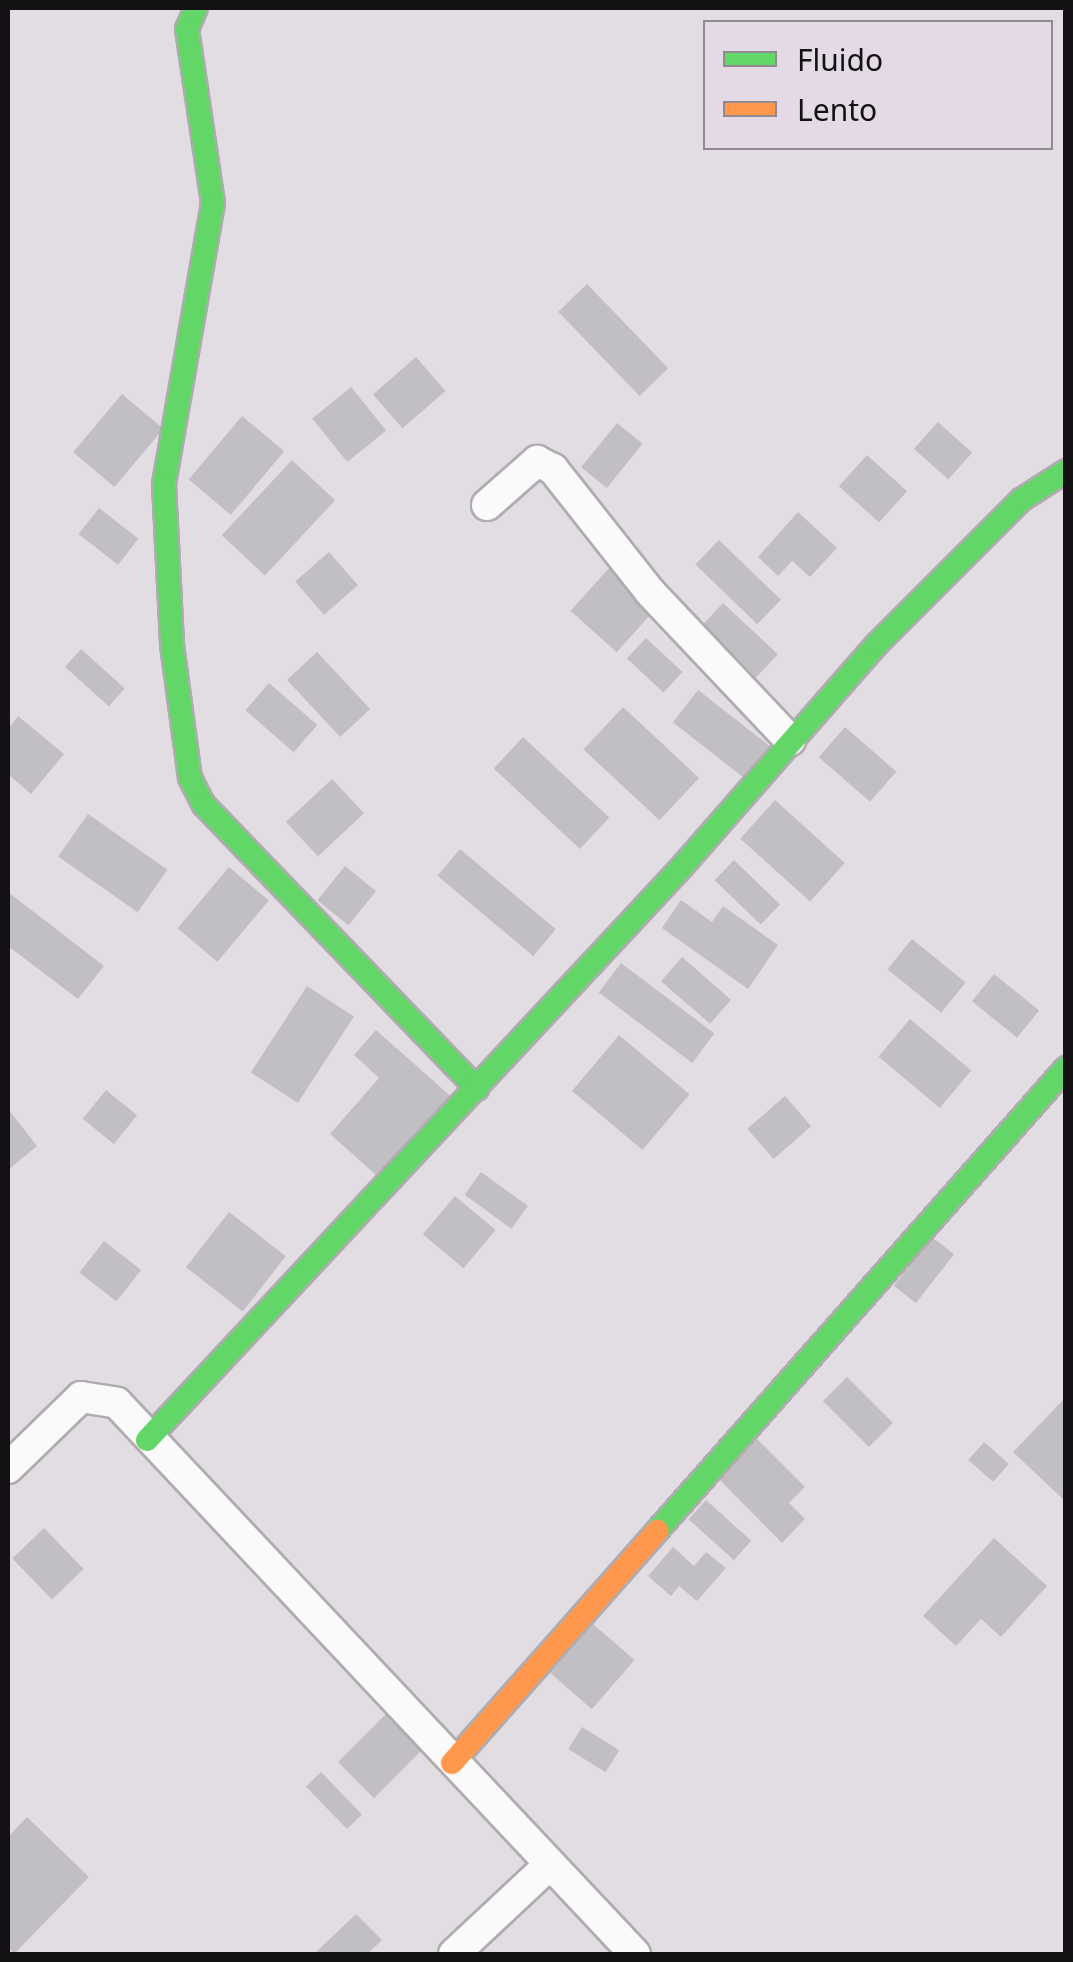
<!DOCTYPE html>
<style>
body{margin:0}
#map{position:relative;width:1073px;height:1962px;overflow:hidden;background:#e2dde2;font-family:"Noto Sans",sans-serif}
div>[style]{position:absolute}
.building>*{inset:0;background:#c2bfc4;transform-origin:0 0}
.roads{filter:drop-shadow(2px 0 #afacb0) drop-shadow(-2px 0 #afacb0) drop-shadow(0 2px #afacb0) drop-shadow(0 -2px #afacb0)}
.street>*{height:30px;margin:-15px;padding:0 15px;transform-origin:15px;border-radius:15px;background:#fbfafb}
.fast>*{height:22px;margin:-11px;padding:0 11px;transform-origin:11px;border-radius:11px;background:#63d668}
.slow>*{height:22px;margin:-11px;padding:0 11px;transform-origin:11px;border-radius:11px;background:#ff974d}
span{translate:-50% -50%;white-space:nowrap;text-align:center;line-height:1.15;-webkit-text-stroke:9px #e4dae5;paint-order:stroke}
.frame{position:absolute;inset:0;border:10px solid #141115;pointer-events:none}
.legend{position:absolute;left:703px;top:20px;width:350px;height:130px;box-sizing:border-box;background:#e4dae5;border:2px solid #918a92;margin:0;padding:12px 18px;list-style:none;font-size:30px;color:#141115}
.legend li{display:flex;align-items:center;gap:20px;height:50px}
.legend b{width:50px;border:2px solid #918a92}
</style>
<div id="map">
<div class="building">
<i style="left:587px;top:284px;width:117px;height:40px;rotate:46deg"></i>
<i style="left:416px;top:357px;width:45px;height:57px;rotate:49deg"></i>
<i style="left:351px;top:387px;width:56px;height:50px;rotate:51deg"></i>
<i style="left:122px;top:394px;width:54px;height:76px;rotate:40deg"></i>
<i style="left:242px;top:416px;width:55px;height:83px;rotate:40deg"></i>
<i style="left:938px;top:422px;width:46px;height:36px;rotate:42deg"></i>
<i style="left:617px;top:423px;width:33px;height:57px;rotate:39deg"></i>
<i style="left:867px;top:455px;width:54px;height:42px;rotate:42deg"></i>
<i style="left:292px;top:460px;width:59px;height:103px;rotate:43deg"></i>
<i style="left:99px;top:508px;width:50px;height:33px;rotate:38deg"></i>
<i style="clip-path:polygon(798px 512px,837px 548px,810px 577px,792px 561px,778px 576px,758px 557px)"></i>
<i style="left:719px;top:540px;width:86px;height:34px;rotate:44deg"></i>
<i style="left:329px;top:552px;width:44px;height:45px;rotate:49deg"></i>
<i style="left:610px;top:567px;width:62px;height:59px;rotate:42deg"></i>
<i style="left:723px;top:603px;width:75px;height:35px;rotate:43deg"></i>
<i style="left:646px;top:638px;width:50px;height:28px;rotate:43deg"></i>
<i style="left:81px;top:649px;width:59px;height:24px;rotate:42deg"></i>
<i style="left:317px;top:652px;width:78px;height:41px;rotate:47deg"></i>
<i style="left:269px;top:683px;width:64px;height:36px;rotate:41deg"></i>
<i style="left:698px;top:690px;width:98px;height:41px;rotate:38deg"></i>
<i style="left:623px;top:707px;width:104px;height:58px;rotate:43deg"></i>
<i style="clip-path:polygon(18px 716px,64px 754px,31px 794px,8px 774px,8px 729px)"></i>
<i style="left:845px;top:727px;width:68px;height:40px;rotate:41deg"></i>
<i style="left:523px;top:737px;width:118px;height:43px;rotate:43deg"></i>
<i style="left:332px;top:779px;width:47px;height:63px;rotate:47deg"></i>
<i style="left:775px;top:800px;width:94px;height:52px;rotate:42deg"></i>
<i style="left:88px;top:814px;width:97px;height:52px;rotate:35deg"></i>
<i style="left:460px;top:849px;width:125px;height:35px;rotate:40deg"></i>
<i style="left:734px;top:860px;width:64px;height:28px;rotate:44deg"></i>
<i style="left:345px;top:866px;width:40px;height:44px;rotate:39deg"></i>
<i style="left:229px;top:867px;width:52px;height:80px;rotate:40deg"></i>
<i style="clip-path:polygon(8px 892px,104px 966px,78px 999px,8px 946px)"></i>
<i style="clip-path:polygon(681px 900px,712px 922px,723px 906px,778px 945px,748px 989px,662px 928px)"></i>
<i style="left:912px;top:939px;width:69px;height:39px;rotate:39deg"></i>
<i style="left:682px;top:957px;width:65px;height:32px;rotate:41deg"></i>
<i style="left:621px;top:963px;width:117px;height:37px;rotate:37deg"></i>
<i style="left:994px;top:974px;width:58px;height:35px;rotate:39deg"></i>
<i style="left:307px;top:986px;width:56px;height:103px;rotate:33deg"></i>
<i style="left:910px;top:1019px;width:80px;height:49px;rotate:40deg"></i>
<i style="clip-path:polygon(376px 1030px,455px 1100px,384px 1182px,330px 1134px,379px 1078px,354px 1055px)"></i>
<i style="left:619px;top:1035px;width:92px;height:73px;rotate:40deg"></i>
<i style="left:106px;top:1090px;width:40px;height:37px;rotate:39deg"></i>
<i style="left:785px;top:1096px;width:40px;height:50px;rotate:49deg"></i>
<i style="clip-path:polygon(8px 1109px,37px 1146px,8px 1170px)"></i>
<i style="left:481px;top:1172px;width:58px;height:28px;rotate:36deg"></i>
<i style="left:455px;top:1196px;width:53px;height:50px;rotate:40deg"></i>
<i style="left:229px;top:1212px;width:72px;height:70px;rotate:38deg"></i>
<i style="left:932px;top:1237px;width:28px;height:62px;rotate:38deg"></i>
<i style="left:104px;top:1241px;width:47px;height:40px;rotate:38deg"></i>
<i style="left:847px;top:1377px;width:65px;height:34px;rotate:45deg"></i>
<i style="clip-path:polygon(1066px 1397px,1066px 1502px,1013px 1452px)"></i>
<i style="clip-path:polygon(753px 1435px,805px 1487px,789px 1503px,805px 1519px,782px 1543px,714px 1474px)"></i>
<i style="left:984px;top:1442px;width:33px;height:24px;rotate:41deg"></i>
<i style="left:706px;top:1500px;width:61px;height:26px;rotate:42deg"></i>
<i style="left:44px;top:1528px;width:57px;height:44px;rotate:46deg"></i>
<i style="clip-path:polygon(994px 1538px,1047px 1586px,1001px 1637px,981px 1619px,956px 1646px,923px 1616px)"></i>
<i style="clip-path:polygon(673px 1547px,694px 1566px,706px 1552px,726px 1568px,697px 1601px,679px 1586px,671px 1596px,648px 1576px)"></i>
<i style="left:593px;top:1624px;width:55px;height:65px;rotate:41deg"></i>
<i style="left:386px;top:1714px;width:51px;height:68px;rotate:45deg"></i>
<i style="left:582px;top:1727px;width:44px;height:26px;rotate:32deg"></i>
<i style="left:321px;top:1772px;width:59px;height:21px;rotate:46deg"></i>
<i style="clip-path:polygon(27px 1817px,89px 1877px,14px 1954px,8px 1947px,8px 1837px)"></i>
<i style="clip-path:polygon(356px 1914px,382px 1940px,367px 1954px,314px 1954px)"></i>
</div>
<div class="roads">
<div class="street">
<i style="left:487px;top:505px;width:67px;rotate:-41.3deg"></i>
<i style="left:537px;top:461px;width:18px;rotate:27deg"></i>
<i style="left:553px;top:469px;width:157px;rotate:51.7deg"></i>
<i style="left:650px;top:592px;width:204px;rotate:46.6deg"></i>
<i style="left:8px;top:1468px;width:102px;rotate:-44.2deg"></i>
<i style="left:81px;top:1397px;width:36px;rotate:9deg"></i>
<i style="left:117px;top:1403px;width:756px;rotate:46.77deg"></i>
<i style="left:454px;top:1954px;width:129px;rotate:-43.1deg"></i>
</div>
<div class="fast">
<i style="left:196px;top:8px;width:23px;rotate:113deg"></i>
<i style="left:187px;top:29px;width:176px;rotate:81.5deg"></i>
<i style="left:213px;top:203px;width:286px;rotate:99.9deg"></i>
<i style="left:164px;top:485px;width:160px;rotate:87.1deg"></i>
<i style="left:172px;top:645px;width:134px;rotate:82.3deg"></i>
<i style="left:190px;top:778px;width:30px;rotate:63deg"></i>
<i style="left:204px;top:805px;width:394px;rotate:46.1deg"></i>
<i style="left:147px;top:1440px;width:781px;rotate:-46.97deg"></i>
<i style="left:680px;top:869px;width:299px;rotate:-48.8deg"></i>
<i style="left:877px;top:644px;width:204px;rotate:-45deg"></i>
<i style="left:1021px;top:500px;width:54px;rotate:-32.8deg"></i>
<i style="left:657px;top:1531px;width:618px;rotate:-48.54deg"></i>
</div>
<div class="slow">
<i style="left:452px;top:1763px;width:310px;rotate:-48.5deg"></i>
</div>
</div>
<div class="frame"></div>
<ul class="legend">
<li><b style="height:12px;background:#63d668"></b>Fluido</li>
<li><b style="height:12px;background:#ff974d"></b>Lento</li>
</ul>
</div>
